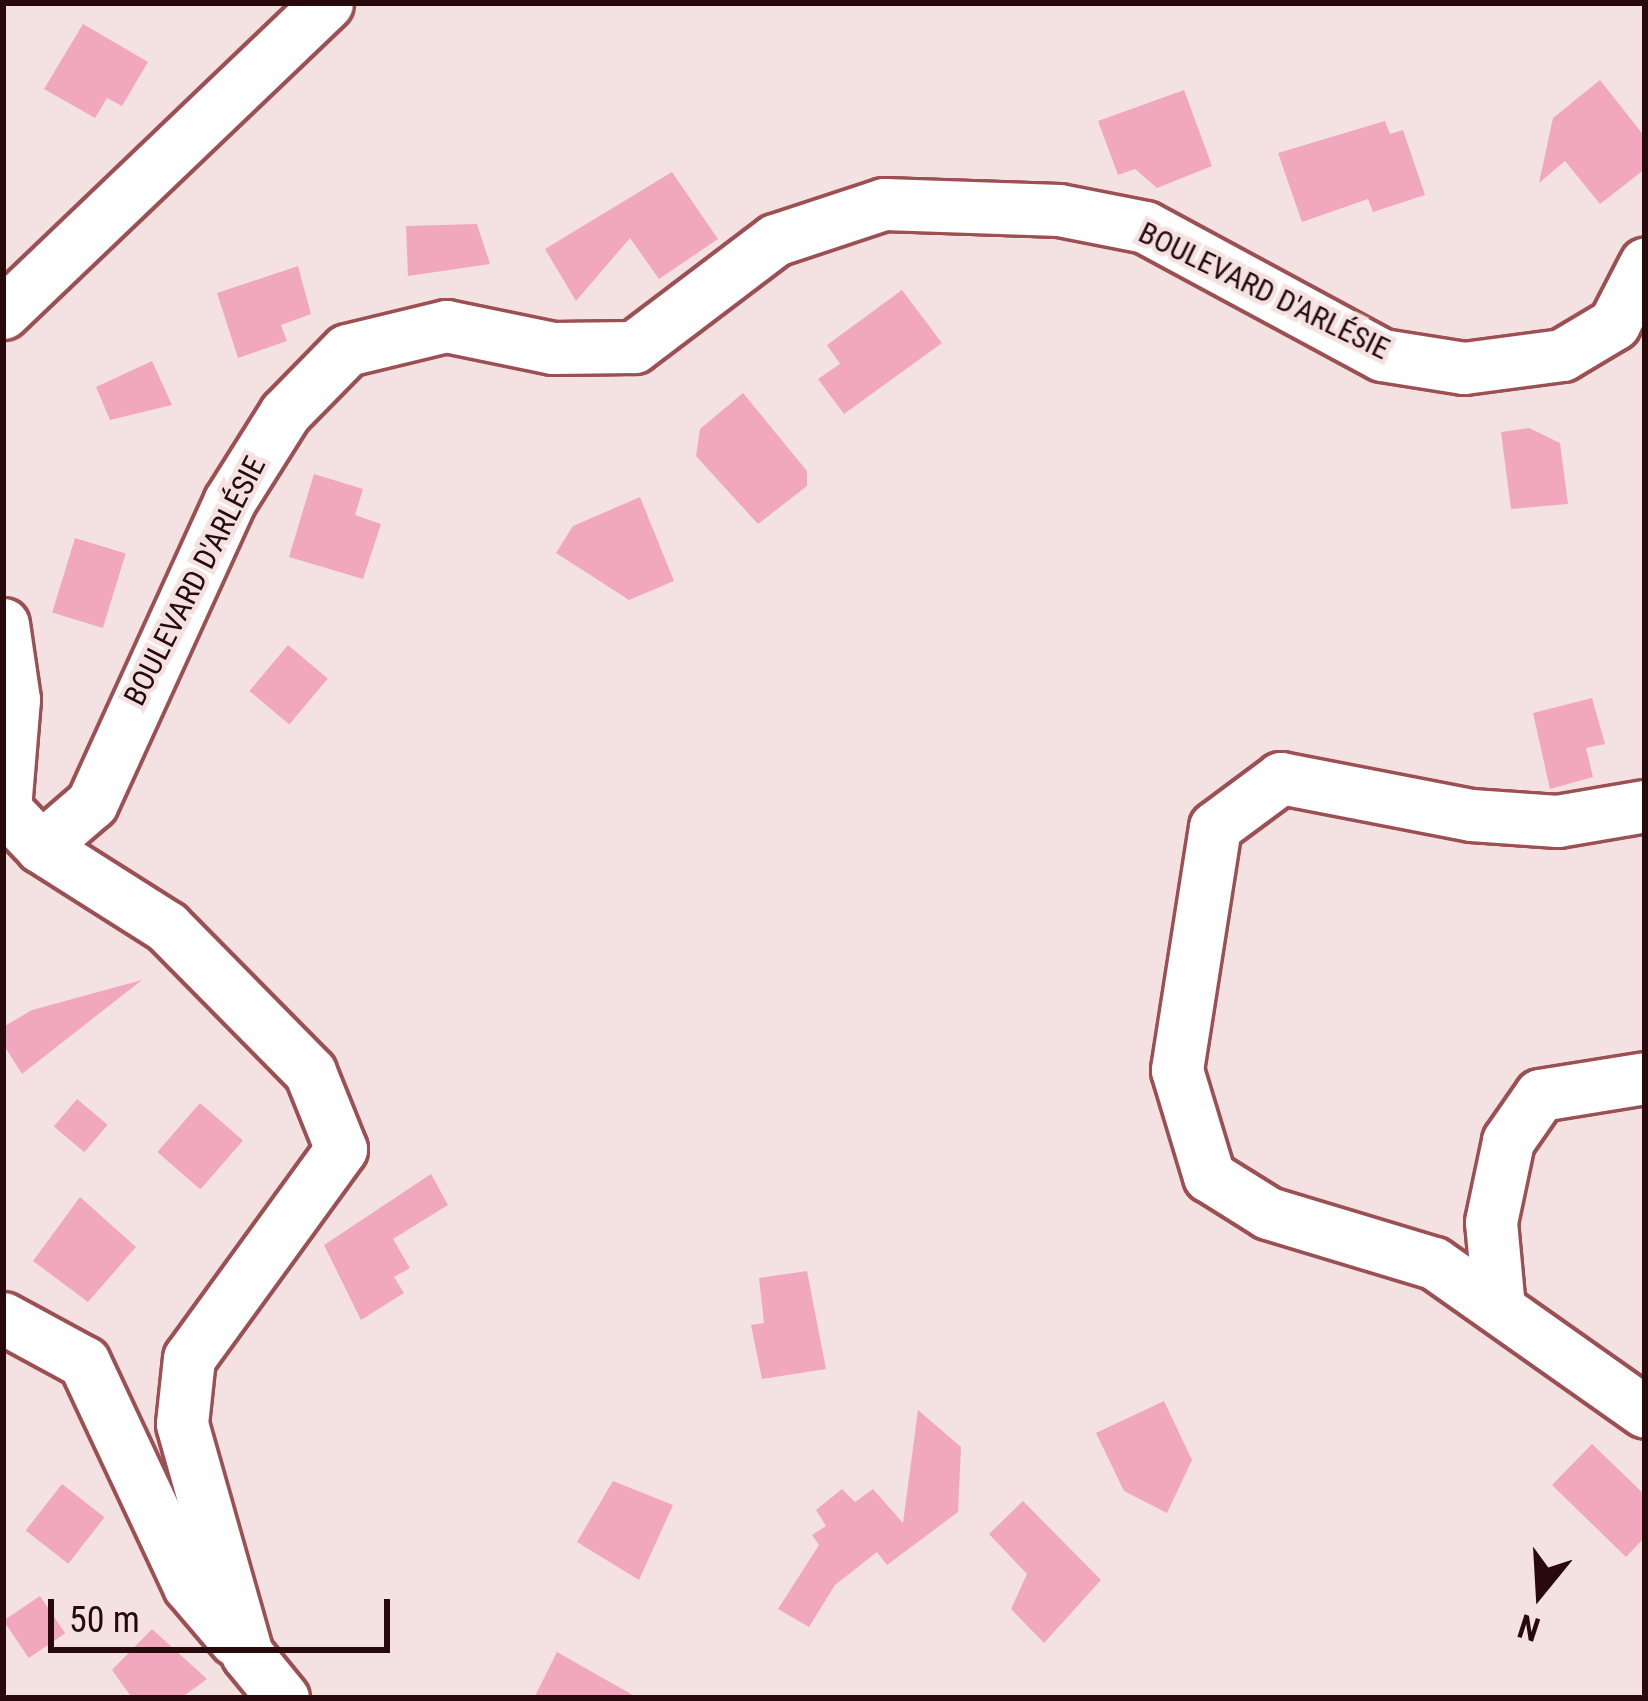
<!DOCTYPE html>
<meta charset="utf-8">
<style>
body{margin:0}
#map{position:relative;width:1648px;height:1701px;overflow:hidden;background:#f4e2e2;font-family:"Roboto Condensed",sans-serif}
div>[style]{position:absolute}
.building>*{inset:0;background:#f1a7be;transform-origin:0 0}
.roads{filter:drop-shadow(3px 0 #9c5053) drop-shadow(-3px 0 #9c5053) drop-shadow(0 3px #9c5053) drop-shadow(0 -3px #9c5053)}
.street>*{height:51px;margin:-25.5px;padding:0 25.5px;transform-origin:25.5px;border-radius:25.5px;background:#fff}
span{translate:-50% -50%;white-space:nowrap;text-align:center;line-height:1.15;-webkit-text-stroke:9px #f4e2e2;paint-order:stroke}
.street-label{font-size:30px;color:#280a0c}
.frame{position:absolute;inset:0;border:6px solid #280a0c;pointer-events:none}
.north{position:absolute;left:1480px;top:1533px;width:120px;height:120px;-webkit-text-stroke:9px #f4e2e2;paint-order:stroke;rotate:198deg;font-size:33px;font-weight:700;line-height:48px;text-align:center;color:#280a0c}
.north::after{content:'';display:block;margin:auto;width:42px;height:54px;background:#280a0c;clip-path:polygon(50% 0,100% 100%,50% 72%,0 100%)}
.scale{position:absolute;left:48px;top:1599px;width:342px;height:54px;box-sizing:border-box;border:6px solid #280a0c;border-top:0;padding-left:15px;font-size:36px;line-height:42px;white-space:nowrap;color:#280a0c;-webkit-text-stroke:9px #f4e2e2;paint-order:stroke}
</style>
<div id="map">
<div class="building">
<i style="clip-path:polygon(83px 24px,148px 62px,122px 106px,107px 98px,95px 118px,44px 89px)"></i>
<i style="clip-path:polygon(1600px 80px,1645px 137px,1645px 169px,1600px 204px,1565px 161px,1539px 183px,1553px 118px)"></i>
<i style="clip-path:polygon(1184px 90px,1212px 166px,1157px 188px,1135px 169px,1118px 175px,1098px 121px)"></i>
<i style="clip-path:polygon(1385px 121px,1390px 134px,1403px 130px,1425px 195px,1373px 212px,1368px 199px,1302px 222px,1278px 153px)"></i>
<i style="clip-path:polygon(672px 172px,718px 239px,659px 279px,630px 238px,576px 301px,545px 249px)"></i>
<i style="clip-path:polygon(477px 224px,490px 264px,408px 276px,406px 226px)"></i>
<i style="clip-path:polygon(298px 266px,311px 314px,281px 325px,287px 341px,238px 358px,217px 293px)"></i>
<i style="clip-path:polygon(902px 290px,942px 343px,844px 414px,818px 379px,840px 364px,827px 345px)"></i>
<i style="clip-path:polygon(152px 361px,172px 405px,110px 420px,96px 387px)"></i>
<i style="clip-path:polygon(743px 393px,807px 471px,807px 486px,758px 524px,696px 456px,700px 429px)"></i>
<i style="clip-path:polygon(1529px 428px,1560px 443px,1568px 504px,1511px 509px,1501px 432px)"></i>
<i style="clip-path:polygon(314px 474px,363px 489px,355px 515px,381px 524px,363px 579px,289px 557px)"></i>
<i style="clip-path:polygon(640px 497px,674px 581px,629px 600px,556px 553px,573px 526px)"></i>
<i style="left:75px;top:538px;width:53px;height:78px;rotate:17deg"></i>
<i style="left:288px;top:645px;width:52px;height:60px;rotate:40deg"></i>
<i style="clip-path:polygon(1592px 698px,1605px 744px,1586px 748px,1593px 777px,1550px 789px,1533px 713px)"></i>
<i style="clip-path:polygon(142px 980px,22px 1074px,3px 1044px,3px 1027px,32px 1010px)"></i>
<i style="left:77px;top:1099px;width:40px;height:36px;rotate:40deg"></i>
<i style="left:200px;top:1103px;width:57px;height:65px;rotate:41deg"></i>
<i style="clip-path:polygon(431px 1174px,448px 1205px,393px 1239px,410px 1268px,394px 1277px,404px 1293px,361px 1320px,324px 1245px)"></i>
<i style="clip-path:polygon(80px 1197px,136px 1247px,88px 1302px,33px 1261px)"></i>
<i style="clip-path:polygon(807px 1271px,826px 1369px,762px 1379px,751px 1325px,764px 1323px,759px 1278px)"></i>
<i style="clip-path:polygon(1164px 1401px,1192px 1460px,1167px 1513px,1124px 1491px,1096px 1433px)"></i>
<i style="clip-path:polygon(918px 1410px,961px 1447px,958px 1512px,887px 1565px,877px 1552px,835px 1585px,809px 1627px,778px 1609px,819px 1545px,812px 1535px,826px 1526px,816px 1510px,842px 1489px,855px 1502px,873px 1489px,903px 1523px)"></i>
<i style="clip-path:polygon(1592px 1444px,1645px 1495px,1645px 1537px,1626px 1557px,1552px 1485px)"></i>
<i style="clip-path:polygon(613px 1481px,673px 1505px,639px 1580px,577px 1542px)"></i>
<i style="left:62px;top:1484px;width:54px;height:59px;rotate:38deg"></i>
<i style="clip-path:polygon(1023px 1501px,1101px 1580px,1044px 1643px,1011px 1609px,1027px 1574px,989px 1534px)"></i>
<i style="left:40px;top:1596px;width:45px;height:44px;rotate:56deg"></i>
<i style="clip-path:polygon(152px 1629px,207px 1679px,181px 1698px,132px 1698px,112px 1670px)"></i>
<i style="clip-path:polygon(557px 1652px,638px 1698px,534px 1698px)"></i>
</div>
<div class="roads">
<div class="street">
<i style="left:3px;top:313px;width:448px;rotate:-43.7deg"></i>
<i style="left:3px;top:624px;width:76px;rotate:81.7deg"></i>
<i style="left:14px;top:699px;width:110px;rotate:94.7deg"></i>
<i style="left:5px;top:809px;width:52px;rotate:46.5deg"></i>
<i style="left:41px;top:847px;width:149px;rotate:32.4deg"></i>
<i style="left:167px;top:927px;width:204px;rotate:45.4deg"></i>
<i style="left:310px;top:1072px;width:83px;rotate:68.1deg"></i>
<i style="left:341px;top:1149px;width:258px;rotate:126deg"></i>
<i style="left:189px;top:1358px;width:66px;rotate:96.1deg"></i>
<i style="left:182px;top:1424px;width:239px;rotate:74.2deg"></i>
<i style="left:247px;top:1654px;width:57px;rotate:50.7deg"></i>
<i style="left:1645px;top:806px;width:89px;rotate:170.3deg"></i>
<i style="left:1557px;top:821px;width:86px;rotate:-176deg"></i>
<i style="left:1471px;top:815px;width:194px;rotate:-169deg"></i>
<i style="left:1281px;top:778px;width:82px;rotate:143.4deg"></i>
<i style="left:1215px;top:827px;width:246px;rotate:98.9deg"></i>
<i style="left:1177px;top:1070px;width:111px;rotate:73.2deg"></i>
<i style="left:1209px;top:1176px;width:70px;rotate:32.1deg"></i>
<i style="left:1268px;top:1213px;width:173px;rotate:16.8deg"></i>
<i style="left:1434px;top:1263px;width:258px;rotate:35.2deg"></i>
<i style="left:41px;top:847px;width:67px;rotate:-40.8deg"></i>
<i style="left:92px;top:803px;width:331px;rotate:-65.5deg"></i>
<i style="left:229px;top:502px;width:105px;rotate:-57.8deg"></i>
<i style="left:285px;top:413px;width:88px;rotate:-45.5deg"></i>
<i style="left:347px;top:350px;width:102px;rotate:-13.6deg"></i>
<i style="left:446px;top:326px;width:109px;rotate:11.6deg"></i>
<i style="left:553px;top:348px;width:81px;rotate:-0.7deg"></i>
<i style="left:634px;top:347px;width:177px;rotate:-37.2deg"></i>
<i style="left:775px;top:240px;width:115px;rotate:-18.3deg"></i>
<i style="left:884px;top:204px;width:175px;rotate:2deg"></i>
<i style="left:1059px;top:210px;width:88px;rotate:11.2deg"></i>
<i style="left:1145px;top:227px;width:269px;rotate:28.4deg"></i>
<i style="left:1382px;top:355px;width:83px;rotate:9deg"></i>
<i style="left:1464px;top:368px;width:99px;rotate:-7.6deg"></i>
<i style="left:1562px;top:355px;width:61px;rotate:-30.8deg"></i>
<i style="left:1614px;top:324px;width:68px;rotate:-62.7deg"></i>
<i style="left:1499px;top:1308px;width:86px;rotate:-95.3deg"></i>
<i style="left:1491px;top:1222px;width:83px;rotate:-78.1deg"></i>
<i style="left:1508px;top:1141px;width:56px;rotate:-55.2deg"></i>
<i style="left:1540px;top:1095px;width:106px;rotate:-9.2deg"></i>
<i style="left:3px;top:1318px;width:92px;rotate:28.5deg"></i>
<i style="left:84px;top:1362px;width:247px;rotate:64.9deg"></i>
<i style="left:189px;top:1586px;width:71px;rotate:49.6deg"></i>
</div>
</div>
<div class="street-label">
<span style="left:1264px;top:291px;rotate:26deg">BOULEVARD D'ARLÉSIE</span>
<span style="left:195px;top:581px;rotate:-63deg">BOULEVARD D'ARLÉSIE</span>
</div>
<div class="frame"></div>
<div class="north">N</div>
<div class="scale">50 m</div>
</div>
